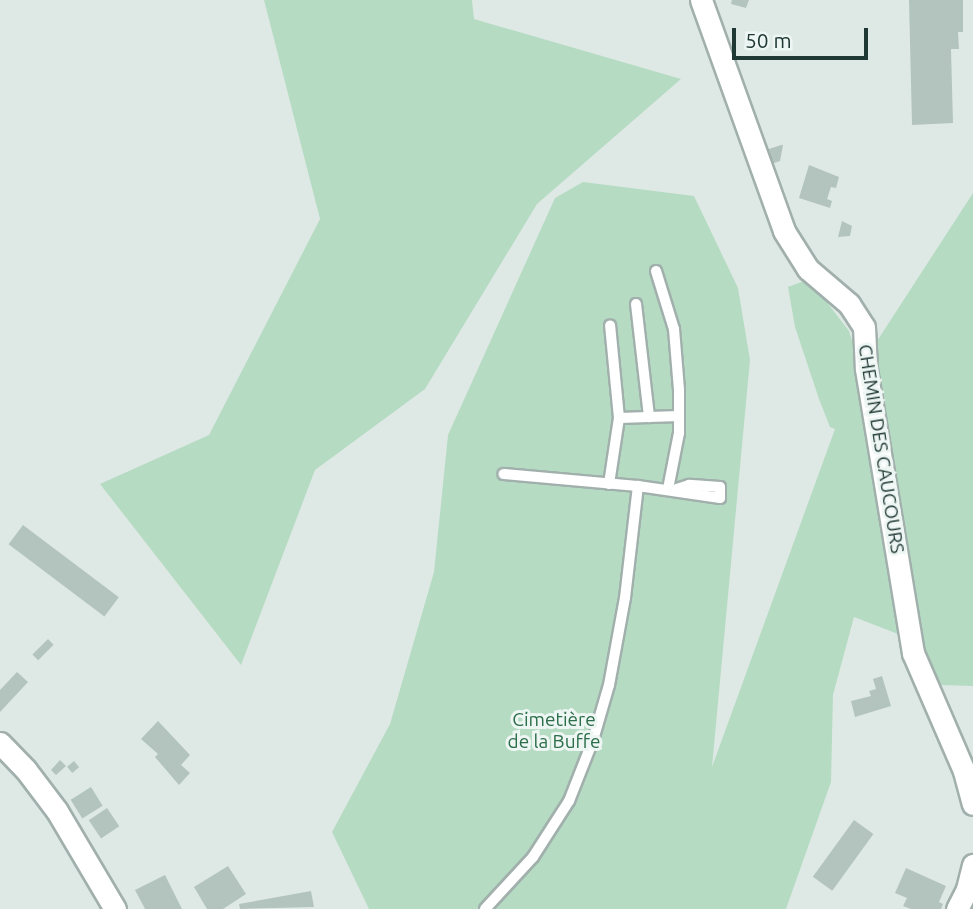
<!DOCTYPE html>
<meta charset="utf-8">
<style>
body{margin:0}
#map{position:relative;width:973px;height:909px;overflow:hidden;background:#dee9e5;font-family:Ubuntu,sans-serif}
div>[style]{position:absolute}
.green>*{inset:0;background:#b6dbc3}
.building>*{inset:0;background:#b3c4be;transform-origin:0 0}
.roads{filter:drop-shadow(2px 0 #a1b0ac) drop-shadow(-2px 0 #a1b0ac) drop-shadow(0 2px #a1b0ac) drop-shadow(0 -2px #a1b0ac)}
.lane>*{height:10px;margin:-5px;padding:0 5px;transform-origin:5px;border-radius:5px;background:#fff}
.street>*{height:21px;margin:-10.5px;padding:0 10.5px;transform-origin:10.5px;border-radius:10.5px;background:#fff}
.secondary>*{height:21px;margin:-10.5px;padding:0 10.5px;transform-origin:10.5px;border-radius:10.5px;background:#fff}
span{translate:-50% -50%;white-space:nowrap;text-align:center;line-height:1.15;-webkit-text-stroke:6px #eef6f3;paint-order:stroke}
.street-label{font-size:19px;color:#203834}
.park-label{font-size:19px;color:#2b6e4a}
.scale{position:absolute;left:732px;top:28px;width:136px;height:32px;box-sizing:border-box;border:4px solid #203834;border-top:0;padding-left:9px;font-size:21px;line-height:24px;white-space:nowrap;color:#203834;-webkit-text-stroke:5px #eef6f3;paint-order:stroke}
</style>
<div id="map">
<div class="green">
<i style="clip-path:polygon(264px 0,472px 0,474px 19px,681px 79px,537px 204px,425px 389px,315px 470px,241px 665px,100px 484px,209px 435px,320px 219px)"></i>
<i style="clip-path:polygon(583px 182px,694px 196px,738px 288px,750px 360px,712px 767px,835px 429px,830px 427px,819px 399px,795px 327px,788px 287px,809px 279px,849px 331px,857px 357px,855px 375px,973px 193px,973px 686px,939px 685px,924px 644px,854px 617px,833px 695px,831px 782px,786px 909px,369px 909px,332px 832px,390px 724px,434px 572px,448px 435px,555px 198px)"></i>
</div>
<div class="building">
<i style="clip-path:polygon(732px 0,749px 0,746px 8px,731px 4px)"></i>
<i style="clip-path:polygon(909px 0,963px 0,963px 32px,958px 32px,959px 49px,951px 49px,953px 123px,912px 125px)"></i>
<i style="clip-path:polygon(781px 145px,783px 145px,780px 161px,768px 165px,763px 151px)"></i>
<i style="clip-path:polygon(809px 165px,839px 177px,836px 188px,831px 187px,827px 199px,832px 201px,830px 208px,799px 198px)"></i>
<i style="clip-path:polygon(842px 221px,852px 226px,850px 236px,838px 237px)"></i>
<i style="left:23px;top:525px;width:120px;height:24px;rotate:37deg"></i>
<i style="left:48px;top:639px;width:8px;height:22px;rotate:45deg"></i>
<i style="clip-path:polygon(17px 672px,28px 682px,0 712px,0 690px)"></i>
<i style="clip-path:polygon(882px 676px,891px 706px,855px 717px,851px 701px,871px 696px,869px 691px,876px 689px,873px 679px)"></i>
<i style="clip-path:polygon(158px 721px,190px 755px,181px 765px,190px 773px,179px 785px,155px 757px,158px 754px,141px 739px)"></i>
<i style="clip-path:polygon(60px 760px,66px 766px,56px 775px,51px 770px)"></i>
<i style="left:74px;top:761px;width:8px;height:9px;rotate:50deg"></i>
<i style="left:91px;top:787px;width:22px;height:24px;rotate:58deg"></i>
<i style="left:107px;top:808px;width:22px;height:22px;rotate:56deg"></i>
<i style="left:854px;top:820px;width:24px;height:70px;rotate:36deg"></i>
<i style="clip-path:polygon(228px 866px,246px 894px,223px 909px,207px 909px,194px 887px)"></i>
<i style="clip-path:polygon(906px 868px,946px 886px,939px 902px,943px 904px,941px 909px,911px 909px,903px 906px,907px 898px,895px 893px)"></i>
<i style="clip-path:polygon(165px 875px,182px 909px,145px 909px,135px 890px)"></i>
<i style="clip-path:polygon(311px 891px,314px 907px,240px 909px,239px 904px)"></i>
</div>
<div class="roads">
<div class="lane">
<i style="left:656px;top:271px;width:61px;rotate:72.8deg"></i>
<i style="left:674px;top:329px;width:61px;rotate:85.3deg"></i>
<i style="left:679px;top:390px;width:43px;rotate:90deg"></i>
<i style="left:679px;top:433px;width:57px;rotate:101.1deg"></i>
<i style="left:636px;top:304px;width:114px;rotate:83.4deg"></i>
<i style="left:619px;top:418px;width:60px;rotate:-1.9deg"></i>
<i style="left:609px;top:484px;width:67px;rotate:-81.4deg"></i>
<i style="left:619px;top:418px;width:93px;rotate:-95.5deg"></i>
<i style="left:638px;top:486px;width:83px;rotate:8.3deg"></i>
<i style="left:720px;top:498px;width:11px;rotate:-90deg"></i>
<i style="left:720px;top:487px;width:31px;rotate:-176deg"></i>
<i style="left:689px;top:485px;width:13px;rotate:162deg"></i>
<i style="left:485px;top:909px;width:71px;rotate:-47.3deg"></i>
<i style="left:533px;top:857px;width:67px;rotate:-57.3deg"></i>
<i style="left:569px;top:801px;width:66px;rotate:-68.5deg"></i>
<i style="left:593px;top:740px;width:57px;rotate:-73.8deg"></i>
<i style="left:609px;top:685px;width:88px;rotate:-79.6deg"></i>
<i style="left:625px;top:598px;width:113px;rotate:-83.4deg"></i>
<i style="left:638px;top:486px;width:135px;rotate:-174.9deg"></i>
</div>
<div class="street">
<i style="left:701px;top:0;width:245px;rotate:70.2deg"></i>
<i style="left:784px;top:231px;width:45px;rotate:57.7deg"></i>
<i style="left:808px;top:269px;width:54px;rotate:40.5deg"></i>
<i style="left:849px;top:304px;width:27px;rotate:57deg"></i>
<i style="left:864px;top:327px;width:42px;rotate:87.3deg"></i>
<i style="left:866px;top:369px;width:288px;rotate:80.6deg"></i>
<i style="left:913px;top:653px;width:129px;rotate:66.6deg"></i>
<i style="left:964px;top:771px;width:34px;rotate:75deg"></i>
<i style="left:957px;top:909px;width:22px;rotate:-63deg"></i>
<i style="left:967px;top:889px;width:25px;rotate:-76deg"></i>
</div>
<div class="secondary">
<i style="left:0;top:743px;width:37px;rotate:46deg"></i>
<i style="left:26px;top:770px;width:51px;rotate:52.9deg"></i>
<i style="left:57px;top:811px;width:114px;rotate:59.4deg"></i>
</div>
</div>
<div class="street-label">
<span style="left:881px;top:449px;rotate:81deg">CHEMIN DES CAUCOURS</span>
</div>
<div class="park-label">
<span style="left:554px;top:731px">Cimetière<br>de la Buffe</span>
</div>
<div class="scale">50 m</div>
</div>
